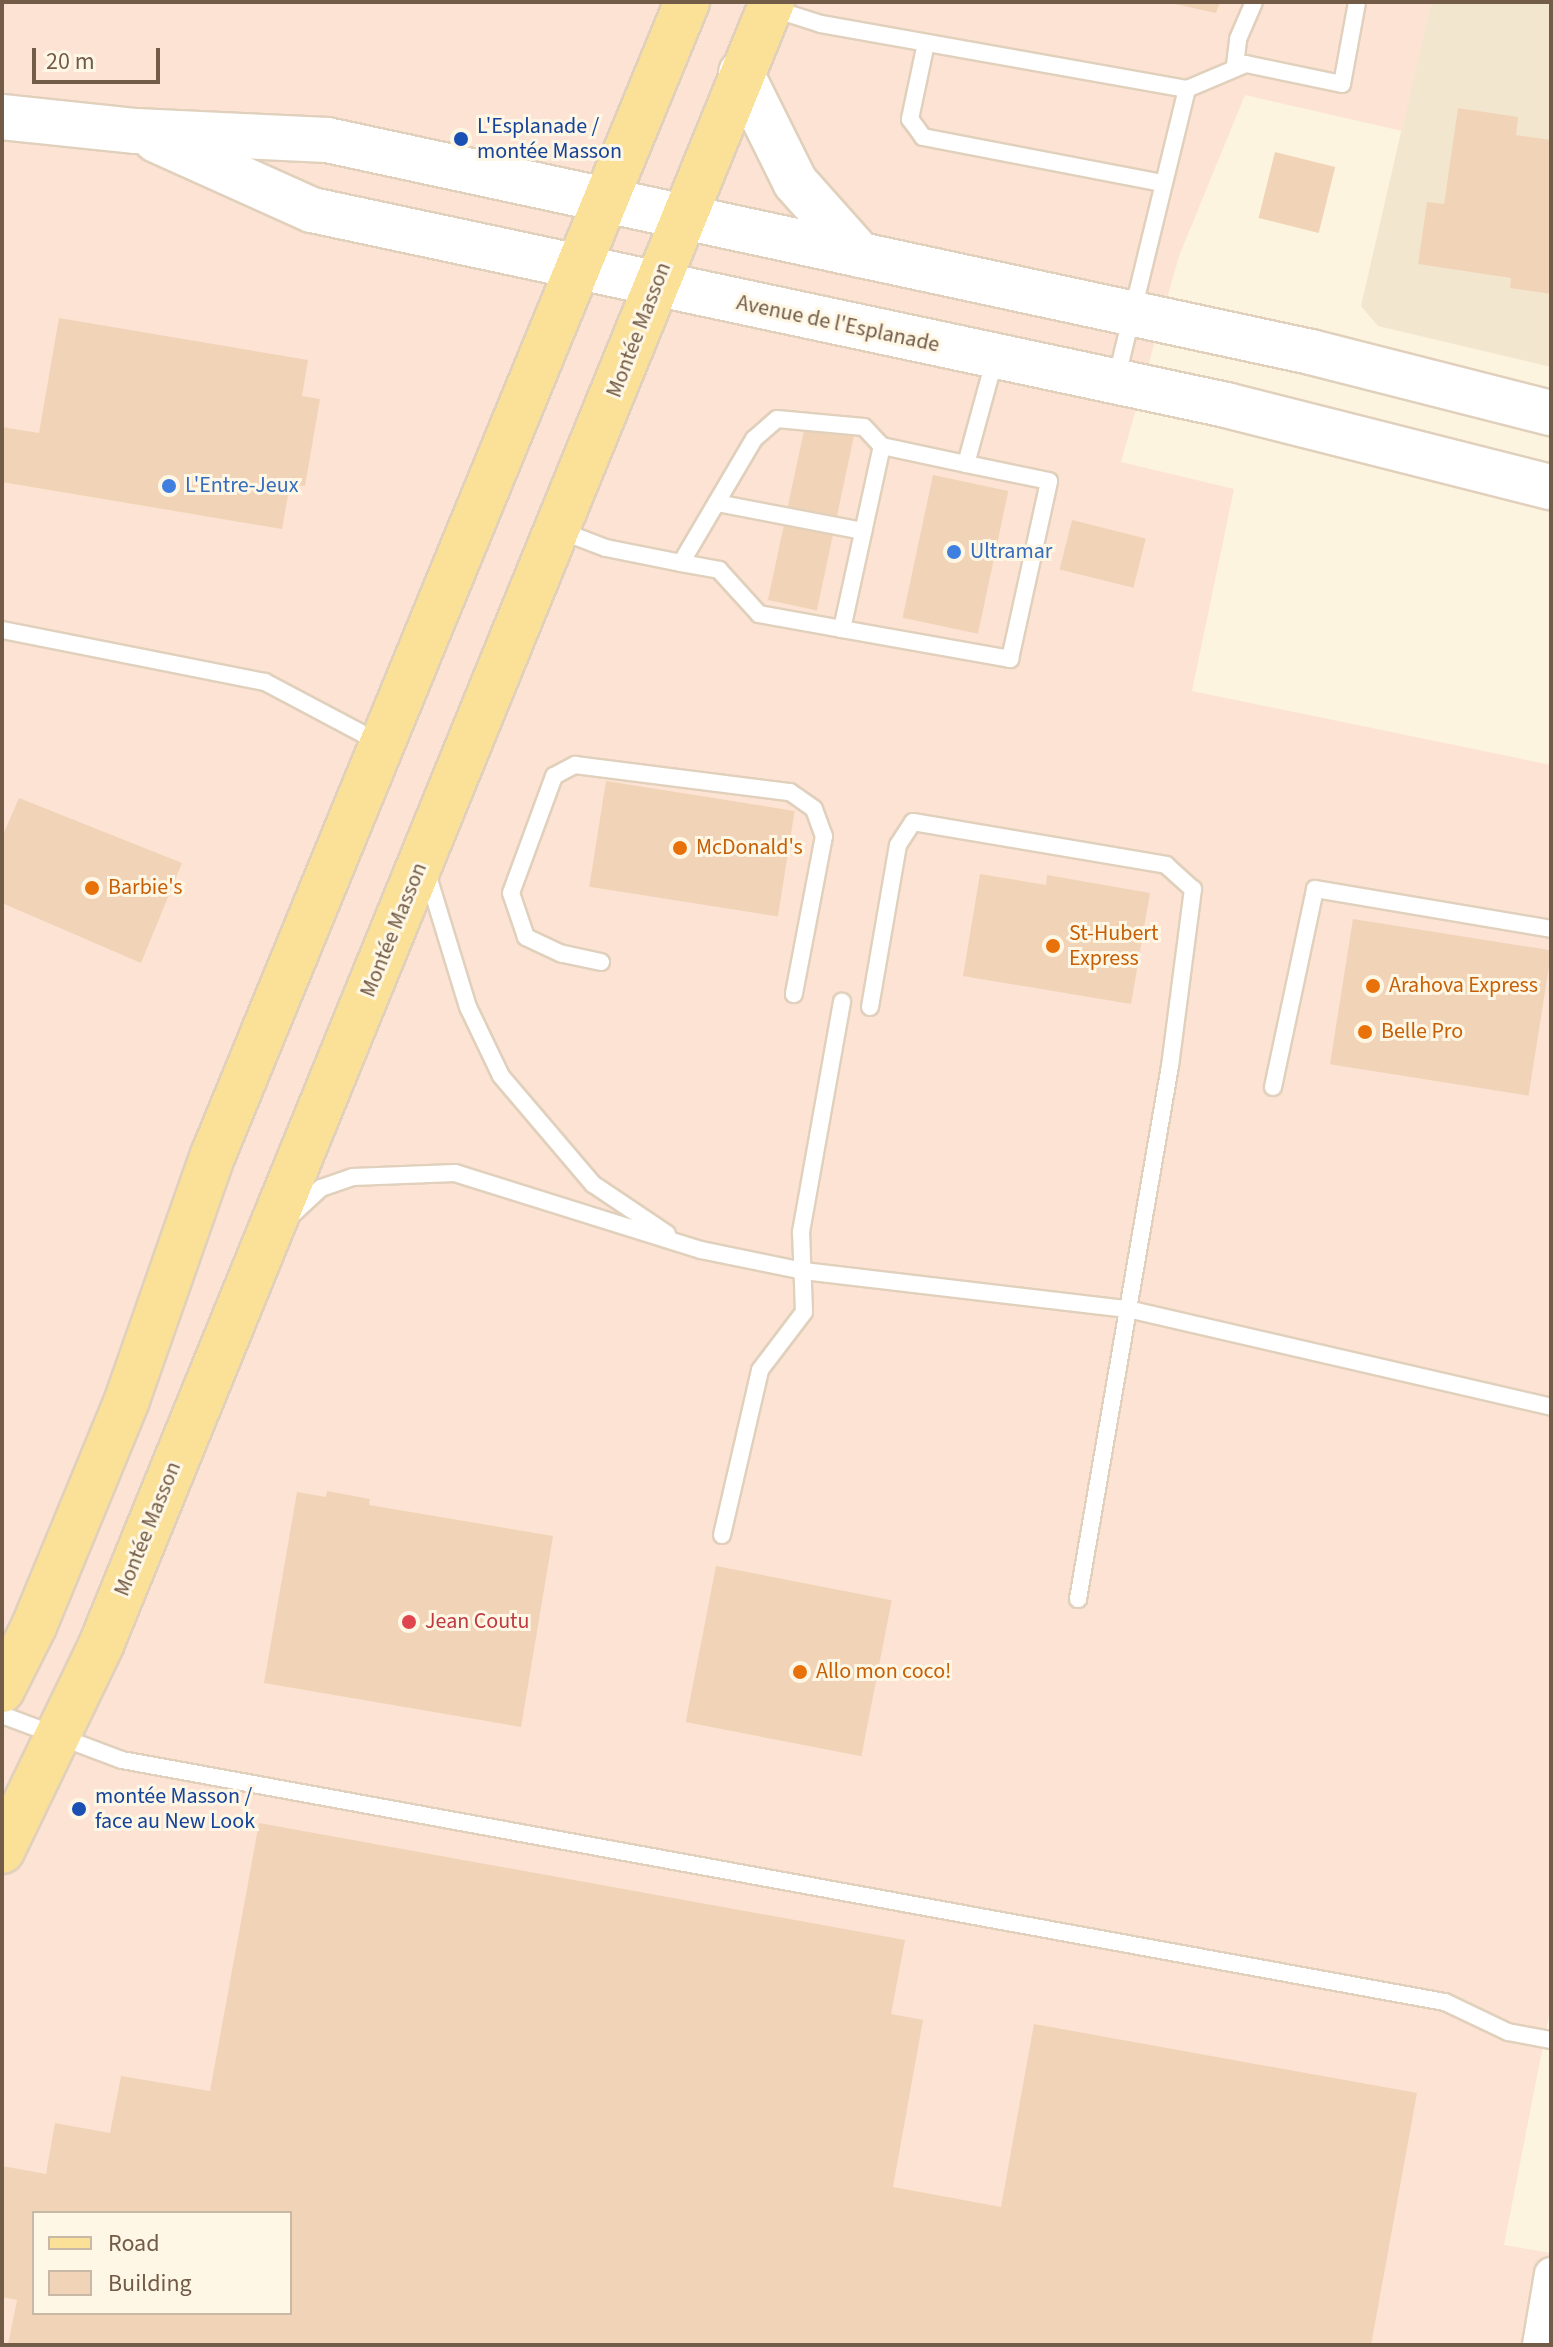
<!DOCTYPE html>
<meta charset="utf-8">
<style>
body{margin:0}
#map{position:relative;width:1553px;height:2347px;overflow:hidden;background:#fcf4df;font-family:"Source Sans 3",sans-serif}
div>[style]{position:absolute}
.residential>*{inset:0;background:#f3e6ce}
.commercial>*{inset:0;background:#fce3d3}
.building>*{inset:0;background:#f1d4b7;transform-origin:0 0}
.roads{filter:drop-shadow(2px 0 #e0d0bc) drop-shadow(-2px 0 #e0d0bc) drop-shadow(0 2px #e0d0bc) drop-shadow(0 -2px #e0d0bc)}
.lane>*{height:16px;margin:-8px;padding:0 8px;transform-origin:8px;border-radius:8px;background:#fff}
.street>*{height:32px;margin:-16px;padding:0 16px;transform-origin:16px;border-radius:16px;background:#fff}
.secondary>*{height:44px;margin:-22px;padding:0 22px;transform-origin:22px;border-radius:22px;background:#fff}
.primary>*{height:44px;margin:-22px;padding:0 22px;transform-origin:22px;border-radius:22px;background:#fbe097}
.dots>*{width:22px;height:22px;translate:-50% -50%;box-sizing:border-box;border:4px solid #fff7e5;border-radius:50%}
span{translate:-50% -50%;white-space:nowrap;text-align:center;line-height:1.15;-webkit-text-stroke:6px #fff7e5;paint-order:stroke}
.transit-label{font-size:22px;color:#164399}
.left{translate:0 -50%;text-align:left}
.street-label{font-size:22px;color:#725b47}
.shop-label{font-size:22px;color:#366cbe}
.food-label{font-size:22px;color:#c56008}
.health-label{font-size:22px;color:#be3a42}
.frame{position:absolute;inset:0;border:4px solid #725b47;pointer-events:none}
.legend{position:absolute;left:32px;top:2211px;width:260px;height:104px;box-sizing:border-box;background:#fff7e5;border:2px solid #c7b9a6;margin:0;padding:10px 14px;list-style:none;font-size:24px;color:#725b47}
.legend li{display:flex;align-items:center;gap:16px;height:40px}
.legend b{width:40px;border:2px solid #c7b9a6}
.scale{position:absolute;left:32px;top:48px;width:128px;height:36px;box-sizing:border-box;border:4px solid #725b47;border-top:0;padding-left:10px;font-size:24px;line-height:28px;white-space:nowrap;color:#725b47;-webkit-text-stroke:6px #fff7e5;paint-order:stroke}
</style>
<div id="map">
<div class="residential">
<i style="clip-path:polygon(1431px 2px,1551px 2px,1551px 367px,1378px 326px,1361px 306px)"></i>
</div>
<div class="commercial">
<i style="clip-path:polygon(evenodd,2px 2px,1431px 2px,1402px 131px,1245px 95px,1179px 256px,1121px 462px,1234px 489px,1192px 691px,1551px 765px,1551px 2005px,1504px 2245px,1551px 2253px,1551px 2345px,2px 2345px,2px 2px,34px 2213px,290px 2213px,290px 2313px,34px 2313px,34px 2213px)"></i>
</div>
<div class="building">
<i style="clip-path:polygon(1166px 2px,1220px 2px,1216px 13px)"></i>
<i style="clip-path:polygon(1458px 108px,1518px 117px,1516px 135px,1551px 140px,1551px 294px,1510px 288px,1511px 278px,1418px 264px,1427px 202px,1444px 204px)"></i>
<i style="left:1275px;top:152px;width:62px;height:68px;rotate:14deg"></i>
<i style="clip-path:polygon(59px 318px,308px 360px,302px 396px,320px 399px,305px 486px,290px 484px,282px 529px,2px 482px,2px 427px,39px 433px)"></i>
<i style="left:806px;top:421px;width:50px;height:183px;rotate:12deg"></i>
<i style="left:933px;top:475px;width:77px;height:146px;rotate:12deg"></i>
<i style="left:1072px;top:520px;width:76px;height:51px;rotate:14deg"></i>
<i style="left:606px;top:781px;width:191px;height:107px;rotate:9deg"></i>
<i style="clip-path:polygon(19px 798px,182px 863px,141px 963px,2px 903px,2px 837px)"></i>
<i style="clip-path:polygon(980px 874px,1046px 885px,1047px 875px,1150px 893px,1131px 1004px,963px 976px)"></i>
<i style="left:1353px;top:919px;width:201px;height:147px;rotate:9deg"></i>
<i style="clip-path:polygon(327px 1491px,370px 1499px,369px 1505px,553px 1536px,521px 1727px,264px 1683px,297px 1492px,326px 1497px)"></i>
<i style="left:716px;top:1566px;width:179px;height:159px;rotate:11deg"></i>
<i style="clip-path:polygon(evenodd,259px 1823px,905px 1940px,891px 2014px,923px 2020px,893px 2187px,1001px 2207px,1034px 2024px,1417px 2093px,1371px 2345px,8px 2345px,17px 2300px,2px 2297px,2px 2166px,46px 2174px,55px 2123px,110px 2133px,121px 2076px,210px 2091px,259px 1823px,34px 2213px,290px 2213px,290px 2313px,34px 2313px,34px 2213px)"></i>
</div>
<div class="roads">
<div class="lane">
<i style="left:771px;top:8px;width:52px;rotate:17.7deg"></i>
<i style="left:821px;top:24px;width:372px;rotate:10.1deg"></i>
<i style="left:1187px;top:89px;width:301px;rotate:103.7deg"></i>
<i style="left:926px;top:43px;width:78px;rotate:101.9deg"></i>
<i style="left:910px;top:119px;width:22px;rotate:54deg"></i>
<i style="left:923px;top:137px;width:244px;rotate:10.9deg"></i>
<i style="left:1235px;top:65px;width:26px;rotate:-83deg"></i>
<i style="left:1238px;top:39px;width:40px;rotate:-66.6deg"></i>
<i style="left:1187px;top:89px;width:64px;rotate:-23deg"></i>
<i style="left:1246px;top:64px;width:98px;rotate:11.8deg"></i>
<i style="left:1342px;top:84px;width:83px;rotate:-79.6deg"></i>
<i style="left:717px;top:503px;width:149px;rotate:10.9deg"></i>
<i style="left:559px;top:530px;width:50px;rotate:21deg"></i>
<i style="left:606px;top:548px;width:76px;rotate:11.3deg"></i>
<i style="left:681px;top:563px;width:144px;rotate:-59.5deg"></i>
<i style="left:754px;top:439px;width:30px;rotate:-41deg"></i>
<i style="left:777px;top:419px;width:87px;rotate:5.3deg"></i>
<i style="left:864px;top:427px;width:26px;rotate:47deg"></i>
<i style="left:882px;top:446px;width:86px;rotate:12.1deg"></i>
<i style="left:966px;top:464px;width:110px;rotate:-74.7deg"></i>
<i style="left:681px;top:563px;width:39px;rotate:10deg"></i>
<i style="left:719px;top:570px;width:59px;rotate:47.7deg"></i>
<i style="left:759px;top:614px;width:84px;rotate:10.2deg"></i>
<i style="left:842px;top:629px;width:187px;rotate:-77.7deg"></i>
<i style="left:842px;top:629px;width:171px;rotate:10.1deg"></i>
<i style="left:1010px;top:659px;width:182px;rotate:-77.6deg"></i>
<i style="left:1049px;top:481px;width:85px;rotate:-168.4deg"></i>
<i style="left:2px;top:630px;width:268px;rotate:11.2deg"></i>
<i style="left:265px;top:682px;width:130px;rotate:27.9deg"></i>
<i style="left:427px;top:873px;width:140px;rotate:73deg"></i>
<i style="left:468px;top:1007px;width:76px;rotate:64.4deg"></i>
<i style="left:501px;top:1076px;width:142px;rotate:49.6deg"></i>
<i style="left:593px;top:1184px;width:89px;rotate:34deg"></i>
<i style="left:601px;top:962px;width:40px;rotate:-168deg"></i>
<i style="left:562px;top:954px;width:40px;rotate:-155deg"></i>
<i style="left:526px;top:937px;width:46px;rotate:-108.8deg"></i>
<i style="left:511px;top:893px;width:125px;rotate:-69.8deg"></i>
<i style="left:554px;top:776px;width:24px;rotate:-28deg"></i>
<i style="left:575px;top:765px;width:217px;rotate:7.2deg"></i>
<i style="left:790px;top:792px;width:29px;rotate:35deg"></i>
<i style="left:814px;top:809px;width:29px;rotate:70deg"></i>
<i style="left:824px;top:836px;width:161px;rotate:100.8deg"></i>
<i style="left:870px;top:1007px;width:164px;rotate:-80.2deg"></i>
<i style="left:898px;top:845px;width:27px;rotate:-57deg"></i>
<i style="left:913px;top:822px;width:257px;rotate:9.6deg"></i>
<i style="left:1166px;top:865px;width:36px;rotate:42deg"></i>
<i style="left:1193px;top:889px;width:178px;rotate:97.4deg"></i>
<i style="left:1170px;top:1066px;width:541px;rotate:99.79deg"></i>
<i style="left:1273px;top:1087px;width:202px;rotate:-78deg"></i>
<i style="left:1315px;top:889px;width:239px;rotate:9.6deg"></i>
<i style="left:293px;top:1214px;width:38px;rotate:-43deg"></i>
<i style="left:321px;top:1188px;width:34px;rotate:-19deg"></i>
<i style="left:353px;top:1177px;width:102px;rotate:-2.2deg"></i>
<i style="left:455px;top:1173px;width:258px;rotate:17.4deg"></i>
<i style="left:701px;top:1250px;width:104px;rotate:11.6deg"></i>
<i style="left:803px;top:1271px;width:327px;rotate:6.7deg"></i>
<i style="left:1128px;top:1309px;width:434px;rotate:13deg"></i>
<i style="left:722px;top:1535px;width:169px;rotate:-77deg"></i>
<i style="left:760px;top:1370px;width:73px;rotate:-52.8deg"></i>
<i style="left:804px;top:1312px;width:80px;rotate:-92.1deg"></i>
<i style="left:801px;top:1232px;width:234px;rotate:-79.9deg"></i>
<i style="left:2px;top:1715px;width:128px;rotate:20.6deg"></i>
<i style="left:122px;top:1760px;width:1345px;rotate:10.37deg"></i>
<i style="left:1445px;top:2002px;width:70px;rotate:25.5deg"></i>
<i style="left:1508px;top:2032px;width:44px;rotate:10.5deg"></i>
</div>
<div class="street">
<i style="left:1539px;top:2345px;width:72px;rotate:-80.4deg"></i>
</div>
<div class="secondary">
<i style="left:741px;top:73px;width:122px;rotate:63.6deg"></i>
<i style="left:795px;top:182px;width:98px;rotate:48.3deg"></i>
<i style="left:2px;top:117px;width:135px;rotate:6deg"></i>
<i style="left:136px;top:131px;width:191px;rotate:2.7deg"></i>
<i style="left:327px;top:140px;width:1007px;rotate:12.16deg"></i>
<i style="left:1311px;top:352px;width:248px;rotate:14.3deg"></i>
<i style="left:156px;top:140px;width:171px;rotate:24.2deg"></i>
<i style="left:312px;top:210px;width:935px;rotate:12.04deg"></i>
<i style="left:1226px;top:405px;width:335px;rotate:14.2deg"></i>
</div>
<div class="primary">
<i style="left:2px;top:1690px;width:72px;rotate:-63.4deg"></i>
<i style="left:34px;top:1626px;width:244px;rotate:-67.6deg"></i>
<i style="left:127px;top:1400px;width:260px;rotate:-70.7deg"></i>
<i style="left:213px;top:1155px;width:1247px;rotate:-67.65deg"></i>
<i style="left:2px;top:1851px;width:229px;rotate:-64.3deg"></i>
<i style="left:101px;top:1645px;width:1775px;rotate:-67.78deg"></i>
</div>
</div>
<div class="dots">
<i style="left:461px;top:139px;background:#1a4fb4"></i>
<i style="left:169px;top:486px;background:#3f7fe0"></i>
<i style="left:954px;top:552px;background:#3f7fe0"></i>
<i style="left:680px;top:848px;background:#e8710a"></i>
<i style="left:92px;top:888px;background:#e8710a"></i>
<i style="left:1053px;top:946px;background:#e8710a"></i>
<i style="left:1373px;top:986px;background:#e8710a"></i>
<i style="left:1365px;top:1032px;background:#e8710a"></i>
<i style="left:409px;top:1622px;background:#e0444e"></i>
<i style="left:800px;top:1672px;background:#e8710a"></i>
<i style="left:79px;top:1809px;background:#1a4fb4"></i>
</div>
<div class="transit-label">
<span class="left" style="left:477px;top:139px">L'Esplanade /<br>montée Masson</span>
<span class="left" style="left:95px;top:1809px">montée Masson /<br>face au New Look</span>
</div>
<div class="street-label">
<span style="left:838px;top:324px;rotate:12deg">Avenue de l'Esplanade</span>
<span style="left:639px;top:330px;rotate:-69deg">Montée Masson</span>
<span style="left:394px;top:930px;rotate:-68deg">Montée Masson</span>
<span style="left:148px;top:1529px;rotate:-68deg">Montée Masson</span>
</div>
<div class="shop-label">
<span class="left" style="left:185px;top:486px">L'Entre-Jeux</span>
<span class="left" style="left:970px;top:552px">Ultramar</span>
</div>
<div class="food-label">
<span class="left" style="left:696px;top:848px">McDonald's</span>
<span class="left" style="left:108px;top:888px">Barbie's</span>
<span class="left" style="left:1069px;top:946px">St-Hubert<br>Express</span>
<span class="left" style="left:1389px;top:986px">Arahova Express</span>
<span class="left" style="left:1381px;top:1032px">Belle Pro</span>
<span class="left" style="left:816px;top:1672px">Allo mon coco!</span>
</div>
<div class="health-label">
<span class="left" style="left:425px;top:1622px">Jean Coutu</span>
</div>
<div class="frame"></div>
<ul class="legend">
<li><b style="height:10px;background:#fbe097"></b>Road</li>
<li><b style="height:22px;background:#f1d4b7"></b>Building</li>
</ul>
<div class="scale">20 m</div>
</div>
